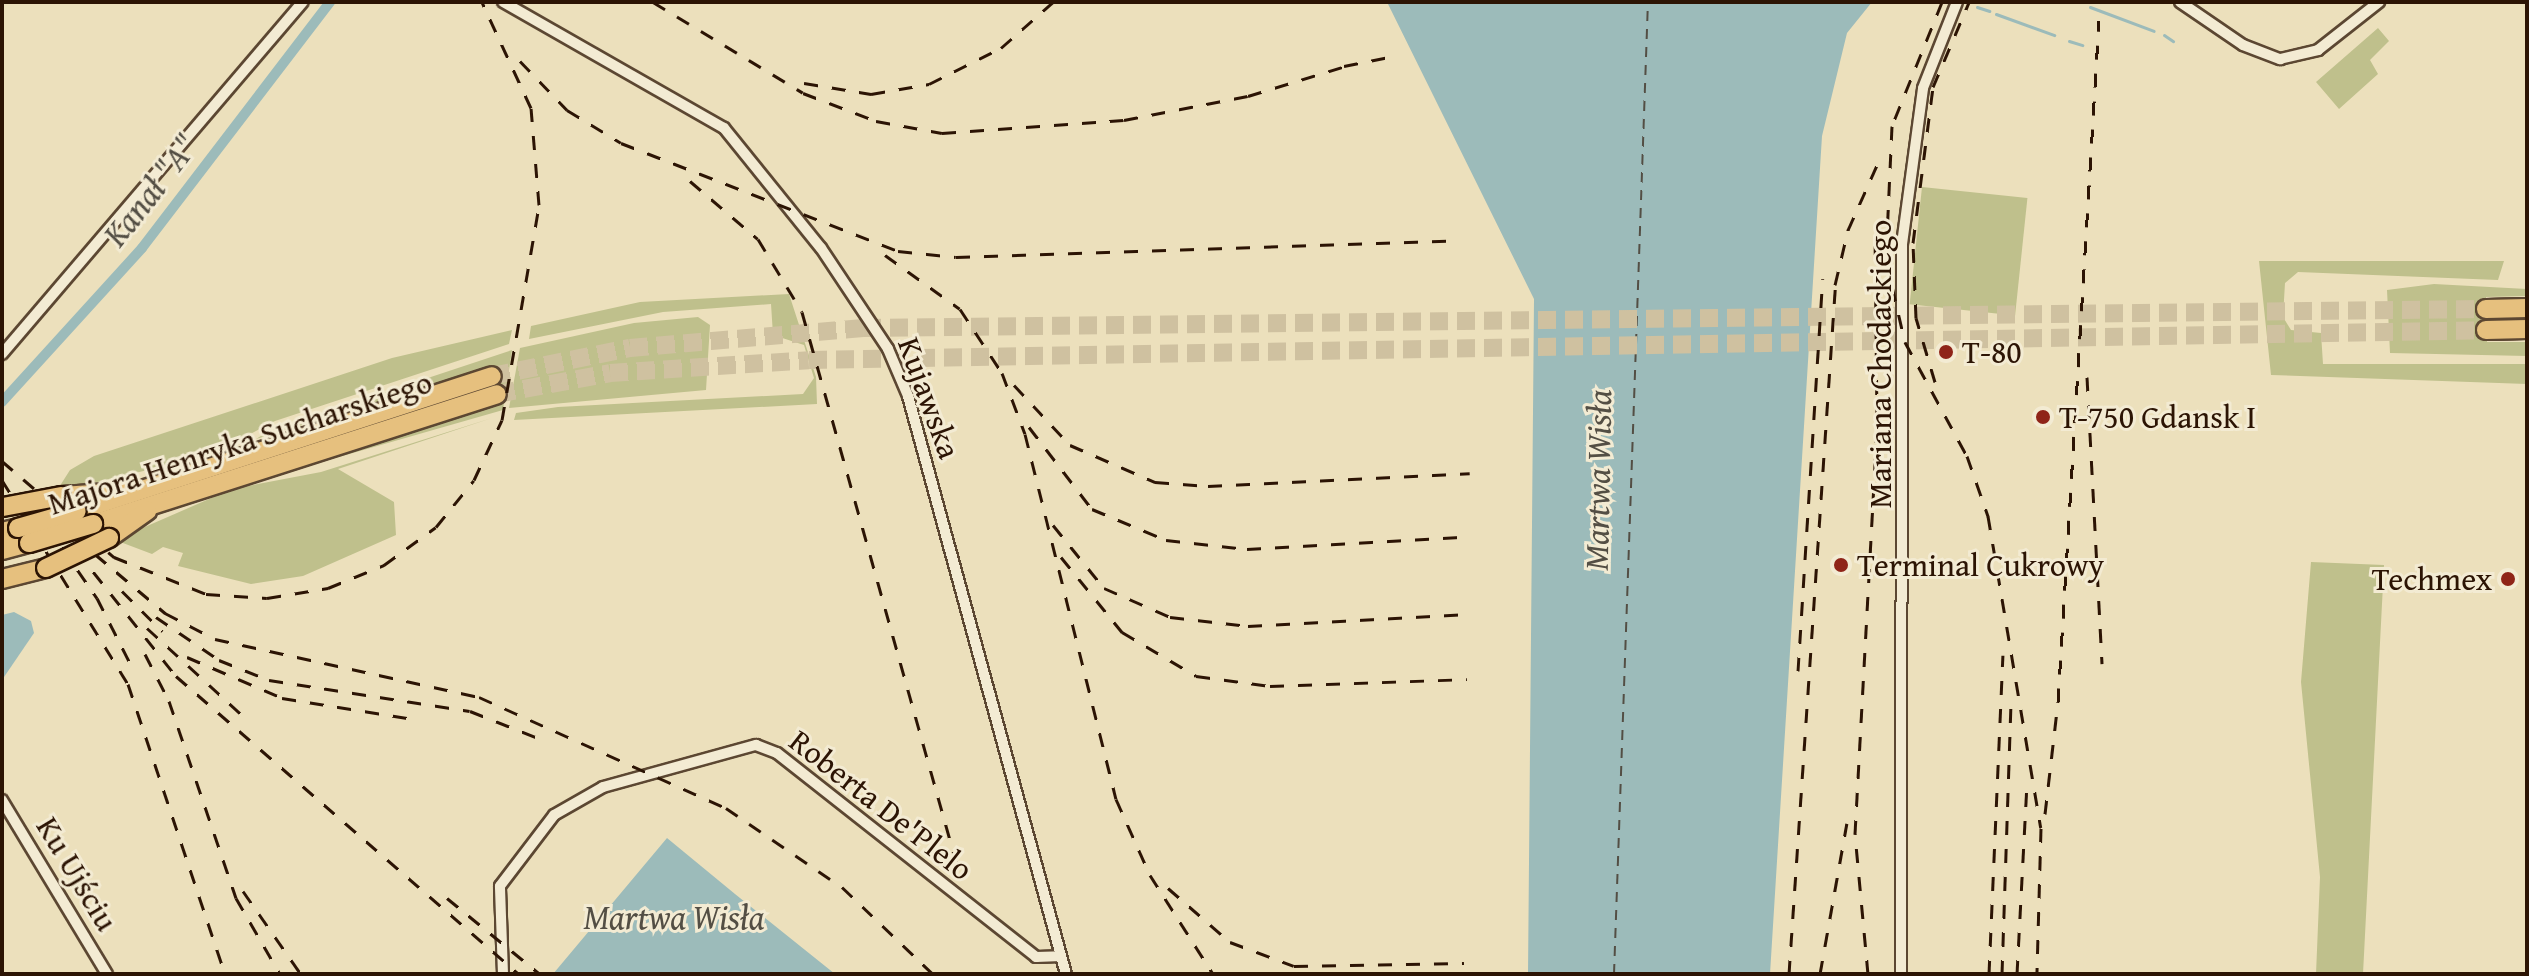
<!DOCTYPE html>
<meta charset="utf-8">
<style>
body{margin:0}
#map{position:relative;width:2529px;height:976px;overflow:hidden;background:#ece0bc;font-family:"Gentium Book Plus",serif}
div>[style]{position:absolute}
.green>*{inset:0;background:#bfc08c;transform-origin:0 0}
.water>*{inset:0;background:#9cbbba}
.stream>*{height:3px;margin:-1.5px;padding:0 1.5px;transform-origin:1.5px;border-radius:1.5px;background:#9cbbba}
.canal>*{height:10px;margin:-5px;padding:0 5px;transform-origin:5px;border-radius:5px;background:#9cbbba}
.ferry>*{height:2px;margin-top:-1px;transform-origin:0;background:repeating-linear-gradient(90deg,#534e44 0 10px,transparent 0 18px)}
.highway-tunnel>*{height:18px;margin-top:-9px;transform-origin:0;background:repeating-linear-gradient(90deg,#cfc1a0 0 18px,transparent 0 27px)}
.roads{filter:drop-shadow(2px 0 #5c4732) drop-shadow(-2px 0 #5c4732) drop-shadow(0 2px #5c4732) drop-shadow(0 -2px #5c4732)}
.street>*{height:10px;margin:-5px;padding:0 5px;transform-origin:5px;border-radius:5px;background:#f3ebd3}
.highway>*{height:18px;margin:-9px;padding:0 9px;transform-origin:9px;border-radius:9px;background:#e6c07e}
.rail>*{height:3px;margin-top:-1.5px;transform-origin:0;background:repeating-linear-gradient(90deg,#2c1404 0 14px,transparent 0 28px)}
.bridges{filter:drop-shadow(2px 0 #2c1404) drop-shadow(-2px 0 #2c1404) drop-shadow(0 2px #2c1404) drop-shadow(0 -2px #2c1404)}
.highway-bridge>*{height:18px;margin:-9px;padding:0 9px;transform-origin:9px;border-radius:9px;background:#e6c07e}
.dots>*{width:22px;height:22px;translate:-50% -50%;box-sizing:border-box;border:4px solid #f3ebd3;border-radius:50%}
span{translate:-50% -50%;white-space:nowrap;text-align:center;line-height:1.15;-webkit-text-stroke:6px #f3ebd3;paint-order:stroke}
.poi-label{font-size:32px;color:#2c1404}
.left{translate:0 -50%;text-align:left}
.right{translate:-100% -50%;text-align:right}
.street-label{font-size:32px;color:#2c1404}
.water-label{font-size:34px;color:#534e44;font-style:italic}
.frame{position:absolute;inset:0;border:4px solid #2c1404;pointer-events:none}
</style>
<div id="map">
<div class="green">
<i style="clip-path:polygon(2378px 28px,2389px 41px,2370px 60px,2378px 74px,2339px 109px,2316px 82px)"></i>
<i style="left:1922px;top:187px;width:106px;height:118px;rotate:6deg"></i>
<i style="clip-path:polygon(2259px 261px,2504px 261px,2498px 280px,2298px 272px,2285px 283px,2283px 317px,2291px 330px,2321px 333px,2323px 364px,2527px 364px,2527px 384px,2271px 375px)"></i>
<i style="clip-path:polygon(2434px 284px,2527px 289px,2527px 296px,2486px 297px,2487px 342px,2527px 342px,2527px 356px,2390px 353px,2387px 290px)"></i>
<i style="clip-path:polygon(789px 294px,816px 377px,817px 404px,514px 420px,516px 413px,558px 407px,803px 394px,814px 378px,804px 345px,773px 335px,771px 304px,663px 312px,529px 339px,531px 326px,640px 302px)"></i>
<i style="clip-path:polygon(698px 317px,710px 325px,706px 390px,509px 408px,520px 348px,634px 323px)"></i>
<i style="clip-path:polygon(512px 330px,509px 344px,275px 421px,210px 455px,56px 492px,70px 470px,94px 456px,392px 358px)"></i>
<i style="clip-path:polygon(512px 350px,503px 410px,269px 477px,498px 402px,490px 368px,256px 439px,271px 430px)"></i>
<i style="clip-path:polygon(492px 418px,338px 469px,394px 502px,396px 535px,303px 576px,251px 584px,178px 566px,183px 553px,163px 547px,152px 554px,115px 540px,232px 489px,321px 472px)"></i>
<i style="clip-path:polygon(2311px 562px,2384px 565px,2363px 974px,2316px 974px,2320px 877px,2301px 682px)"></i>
</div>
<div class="water">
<i style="clip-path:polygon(1387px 2px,1872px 2px,1847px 33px,1822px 136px,1770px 974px,1528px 974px,1534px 299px)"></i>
<i style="clip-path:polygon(14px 612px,31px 621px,34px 633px,2px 680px,2px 615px)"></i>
<i style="clip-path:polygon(667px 838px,735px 894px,835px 974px,553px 974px)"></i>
</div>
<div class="stream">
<i style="left:1977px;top:7px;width:13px;rotate:18deg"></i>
<i style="left:2090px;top:7px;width:68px;rotate:20.6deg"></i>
<i style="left:1996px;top:14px;width:62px;rotate:19.9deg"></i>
<i style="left:2164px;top:35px;width:11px;rotate:34deg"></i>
<i style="left:2069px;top:41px;width:14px;rotate:17deg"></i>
</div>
<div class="canal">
<i style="left:2px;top:402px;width:208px;rotate:-47.7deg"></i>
<i style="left:142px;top:248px;width:310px;rotate:-52.6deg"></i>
</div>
<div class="ferry">
<i style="left:1614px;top:974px;width:973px;rotate:-88deg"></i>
</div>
<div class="highway-tunnel">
<i style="left:492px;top:376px;width:141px;rotate:-11.5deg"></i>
<i style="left:630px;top:348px;width:234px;rotate:-4.9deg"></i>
<i style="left:863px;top:328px;width:1623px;rotate:-0.67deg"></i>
<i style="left:497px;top:394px;width:115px;rotate:-10.5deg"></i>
<i style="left:610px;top:373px;width:199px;rotate:-3.7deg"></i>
<i style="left:809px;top:360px;width:1677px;rotate:-1.02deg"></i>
</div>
<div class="roads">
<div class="street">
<i style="left:503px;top:2px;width:254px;rotate:29.7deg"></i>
<i style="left:724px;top:128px;width:154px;rotate:51.1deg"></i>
<i style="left:821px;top:248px;width:121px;rotate:56.4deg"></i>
<i style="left:888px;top:349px;width:51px;rotate:66.9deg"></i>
<i style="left:908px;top:396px;width:599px;rotate:74.71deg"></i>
<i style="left:2180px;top:2px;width:76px;rotate:34.3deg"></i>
<i style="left:2243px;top:45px;width:40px;rotate:21deg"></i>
<i style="left:2280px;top:59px;width:39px;rotate:-13deg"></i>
<i style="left:2318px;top:50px;width:78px;rotate:-38.2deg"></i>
<i style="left:2px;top:354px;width:463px;rotate:-49.5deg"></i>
<i style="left:2px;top:800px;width:203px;rotate:58.9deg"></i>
<i style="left:503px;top:974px;width:88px;rotate:-92deg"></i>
<i style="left:500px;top:886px;width:89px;rotate:-52.7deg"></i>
<i style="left:554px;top:815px;width:56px;rotate:-29.7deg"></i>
<i style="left:603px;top:787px;width:159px;rotate:-15.4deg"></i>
<i style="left:756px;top:745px;width:22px;rotate:21deg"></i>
<i style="left:777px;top:753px;width:330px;rotate:38.2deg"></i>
<i style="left:1036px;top:957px;width:25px;rotate:-2deg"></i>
<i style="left:1901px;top:974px;width:730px;rotate:-89.92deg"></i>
<i style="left:1902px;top:244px;width:157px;rotate:-82.3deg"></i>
<i style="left:1923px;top:88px;width:92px;rotate:-68.4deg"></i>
</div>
<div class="highway">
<i style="left:2486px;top:309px;width:41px;rotate:-1.4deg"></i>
<i style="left:2486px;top:330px;width:41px;rotate:-1.4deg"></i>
<i style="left:61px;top:496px;width:63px;rotate:-3.6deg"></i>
<i style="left:77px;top:511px;width:436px;rotate:-18deg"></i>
<i style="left:93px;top:524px;width:424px;rotate:-17.8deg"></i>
<i style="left:2px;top:532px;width:16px;rotate:-14deg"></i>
<i style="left:109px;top:538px;width:47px;rotate:-35.4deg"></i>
<i style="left:2px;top:550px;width:28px;rotate:-15deg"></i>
<i style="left:2px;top:579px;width:45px;rotate:-14deg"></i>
</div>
</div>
<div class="rail">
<i style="left:653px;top:2px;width:175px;rotate:31.2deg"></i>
<i style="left:803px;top:93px;width:78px;rotate:21deg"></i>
<i style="left:876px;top:121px;width:67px;rotate:10.3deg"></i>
<i style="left:942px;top:133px;width:182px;rotate:-4.1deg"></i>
<i style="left:1124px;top:120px;width:126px;rotate:-11deg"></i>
<i style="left:1248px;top:96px;width:112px;rotate:-17.1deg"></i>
<i style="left:1942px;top:2px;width:134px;rotate:112deg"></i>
<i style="left:1892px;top:126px;width:134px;rotate:92.6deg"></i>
<i style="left:1886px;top:260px;width:84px;rotate:77deg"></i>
<i style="left:1905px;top:342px;width:130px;rotate:61.5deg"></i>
<i style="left:1967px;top:456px;width:64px;rotate:70.7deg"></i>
<i style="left:1988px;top:516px;width:316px;rotate:80.4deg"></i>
<i style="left:2041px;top:828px;width:146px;rotate:91.6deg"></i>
<i style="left:520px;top:61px;width:68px;rotate:46.2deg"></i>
<i style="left:567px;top:110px;width:63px;rotate:31.4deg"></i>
<i style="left:621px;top:143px;width:297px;rotate:21.3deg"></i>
<i style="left:898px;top:251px;width:58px;rotate:5.9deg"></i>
<i style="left:956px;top:257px;width:491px;rotate:-1.9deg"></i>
<i style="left:1344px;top:66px;width:46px;rotate:-11.3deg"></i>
<i style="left:804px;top:83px;width:68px;rotate:9.3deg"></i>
<i style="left:871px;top:94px;width:59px;rotate:-9.8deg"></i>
<i style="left:929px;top:84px;width:80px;rotate:-26.6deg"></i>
<i style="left:1001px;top:48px;width:69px;rotate:-41.5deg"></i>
<i style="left:690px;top:181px;width:89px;rotate:40.5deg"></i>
<i style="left:758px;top:239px;width:85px;rotate:58.9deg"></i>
<i style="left:802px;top:312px;width:582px;rotate:74.34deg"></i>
<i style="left:885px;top:255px;width:92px;rotate:35.8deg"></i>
<i style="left:960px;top:309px;width:77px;rotate:56.7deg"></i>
<i style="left:1002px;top:373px;width:65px;rotate:69.3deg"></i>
<i style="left:1025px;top:434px;width:376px;rotate:76deg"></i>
<i style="left:1116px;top:799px;width:83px;rotate:65.9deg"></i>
<i style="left:1150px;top:875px;width:117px;rotate:57.5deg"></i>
<i style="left:1835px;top:285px;width:57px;rotate:-76.7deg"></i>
<i style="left:1848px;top:230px;width:83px;rotate:-65.9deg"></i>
<i style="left:2087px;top:377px;width:287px;rotate:87deg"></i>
<i style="left:1935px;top:382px;width:67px;rotate:-106.5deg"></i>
<i style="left:1916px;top:318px;width:75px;rotate:-92.3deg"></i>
<i style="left:1913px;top:243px;width:157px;rotate:-82.7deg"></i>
<i style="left:1933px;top:87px;width:92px;rotate:-67deg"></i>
<i style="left:1014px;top:385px;width:82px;rotate:47deg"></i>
<i style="left:1070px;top:445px;width:93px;rotate:23.5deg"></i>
<i style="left:1155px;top:482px;width:53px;rotate:4.3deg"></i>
<i style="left:1208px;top:486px;width:262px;rotate:-2.8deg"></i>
<i style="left:1029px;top:427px;width:103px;rotate:52.5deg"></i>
<i style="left:1092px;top:509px;width:80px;rotate:22.7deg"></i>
<i style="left:1166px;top:540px;width:81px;rotate:6.3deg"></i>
<i style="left:1247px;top:549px;width:218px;rotate:-3.2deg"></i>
<i style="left:2px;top:461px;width:148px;rotate:40.6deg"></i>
<i style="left:114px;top:557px;width:99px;rotate:21.9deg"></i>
<i style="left:206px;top:594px;width:61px;rotate:3.8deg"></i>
<i style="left:267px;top:598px;width:62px;rotate:-9.3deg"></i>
<i style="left:328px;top:588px;width:61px;rotate:-22.3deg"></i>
<i style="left:384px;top:565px;width:64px;rotate:-36.2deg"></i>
<i style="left:436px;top:527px;width:60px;rotate:-51deg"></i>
<i style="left:474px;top:480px;width:66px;rotate:-65deg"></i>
<i style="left:502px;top:420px;width:218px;rotate:-80.2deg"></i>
<i style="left:539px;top:205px;width:97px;rotate:-94.7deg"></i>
<i style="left:531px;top:108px;width:117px;rotate:-114.8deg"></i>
<i style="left:2px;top:480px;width:240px;rotate:58.3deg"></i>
<i style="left:128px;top:684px;width:306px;rotate:71.5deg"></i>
<i style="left:30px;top:501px;width:118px;rotate:55.4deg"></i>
<i style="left:97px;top:598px;width:82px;rotate:63.1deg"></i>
<i style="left:1053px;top:525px;width:81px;rotate:51deg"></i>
<i style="left:1104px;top:588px;width:72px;rotate:23.7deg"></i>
<i style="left:1170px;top:617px;width:79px;rotate:6.6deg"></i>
<i style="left:1248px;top:626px;width:221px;rotate:-3.1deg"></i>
<i style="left:76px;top:550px;width:161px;rotate:51.6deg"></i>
<i style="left:176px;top:676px;width:454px;rotate:41deg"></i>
<i style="left:95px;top:554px;width:92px;rotate:40.1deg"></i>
<i style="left:165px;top:613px;width:56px;rotate:27.5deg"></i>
<i style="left:215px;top:639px;width:270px;rotate:12.4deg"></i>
<i style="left:479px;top:697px;width:271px;rotate:24.2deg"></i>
<i style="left:726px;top:808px;width:140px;rotate:34.3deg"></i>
<i style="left:842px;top:887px;width:126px;rotate:43.7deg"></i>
<i style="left:1061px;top:557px;width:97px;rotate:50.9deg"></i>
<i style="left:1122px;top:632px;width:86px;rotate:30.7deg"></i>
<i style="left:1196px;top:676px;width:75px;rotate:7.7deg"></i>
<i style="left:1270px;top:686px;width:197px;rotate:-2deg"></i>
<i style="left:122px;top:591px;width:57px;rotate:45deg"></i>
<i style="left:156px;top:617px;width:76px;rotate:34.3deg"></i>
<i style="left:219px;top:660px;width:54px;rotate:21.8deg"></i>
<i style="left:269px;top:680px;width:203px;rotate:8.8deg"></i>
<i style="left:470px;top:711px;width:79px;rotate:21.7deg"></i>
<i style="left:147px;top:628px;width:132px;rotate:42.5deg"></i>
<i style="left:145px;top:654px;width:53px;rotate:62.9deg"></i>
<i style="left:169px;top:701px;width:208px;rotate:71.2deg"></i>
<i style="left:236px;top:898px;width:88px;rotate:59.9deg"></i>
<i style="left:187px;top:657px;width:103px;rotate:23.3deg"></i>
<i style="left:282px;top:698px;width:133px;rotate:9.1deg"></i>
<i style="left:1798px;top:671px;width:393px;rotate:-86.4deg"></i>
<i style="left:2045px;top:814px;width:113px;rotate:-83.4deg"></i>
<i style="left:2058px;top:702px;width:683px;rotate:-86.56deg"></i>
<i style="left:1168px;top:888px;width:82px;rotate:41.1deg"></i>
<i style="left:1230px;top:942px;width:68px;rotate:20.6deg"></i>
<i style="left:1294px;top:966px;width:170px;rotate:-1deg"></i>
<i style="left:243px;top:891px;width:101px;rotate:55.1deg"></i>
<i style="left:447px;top:898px;width:120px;rotate:39.3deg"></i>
<i style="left:1789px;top:974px;width:699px;rotate:-86.14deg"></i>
<i style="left:1820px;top:974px;width:153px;rotate:-79.9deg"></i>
<i style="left:1868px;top:974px;width:141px;rotate:-95.3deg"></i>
<i style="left:1855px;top:834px;width:413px;rotate:-86.9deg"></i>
<i style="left:1877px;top:422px;width:180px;rotate:-90.6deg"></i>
<i style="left:1989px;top:974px;width:319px;rotate:-87.5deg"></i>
<i style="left:2002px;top:974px;width:268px;rotate:-88.1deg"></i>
<i style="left:2017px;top:974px;width:192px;rotate:-87deg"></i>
</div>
<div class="bridges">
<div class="highway-bridge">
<i style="left:3px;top:507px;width:59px;rotate:-10.7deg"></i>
<i style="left:18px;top:528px;width:61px;rotate:-16.1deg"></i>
<i style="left:29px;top:543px;width:67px;rotate:-16.5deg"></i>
<i style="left:46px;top:568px;width:70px;rotate:-25.5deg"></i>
</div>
</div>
<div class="dots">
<i style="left:1946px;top:352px;background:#8f2418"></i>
<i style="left:2043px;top:417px;background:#8f2418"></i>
<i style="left:1841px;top:565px;background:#8f2418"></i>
<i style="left:2508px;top:579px;background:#8f2418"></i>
</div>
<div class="poi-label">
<span class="left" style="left:1962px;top:352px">T-80</span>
<span class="left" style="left:2059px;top:417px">T-750 Gdansk I</span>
<span class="left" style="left:1857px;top:565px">Terminal Cukrowy</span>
<span class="right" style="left:2492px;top:579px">Techmex</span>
</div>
<div class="street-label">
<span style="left:1880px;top:364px;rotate:-90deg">Mariana Chodackiego</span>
<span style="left:929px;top:398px;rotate:70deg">Kujawska</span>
<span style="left:240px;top:443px;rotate:-18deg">Majora Henryka Sucharskiego</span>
<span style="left:881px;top:805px;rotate:38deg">Roberta De'Plelo</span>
<span style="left:77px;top:874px;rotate:59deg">Ku Ujściu</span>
</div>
<div class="water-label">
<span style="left:150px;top:190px;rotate:-52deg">Kanał "A"</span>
<span style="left:1597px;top:480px;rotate:-89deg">Martwa Wisła</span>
<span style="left:674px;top:917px">Martwa Wisła</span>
</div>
<div class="frame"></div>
</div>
